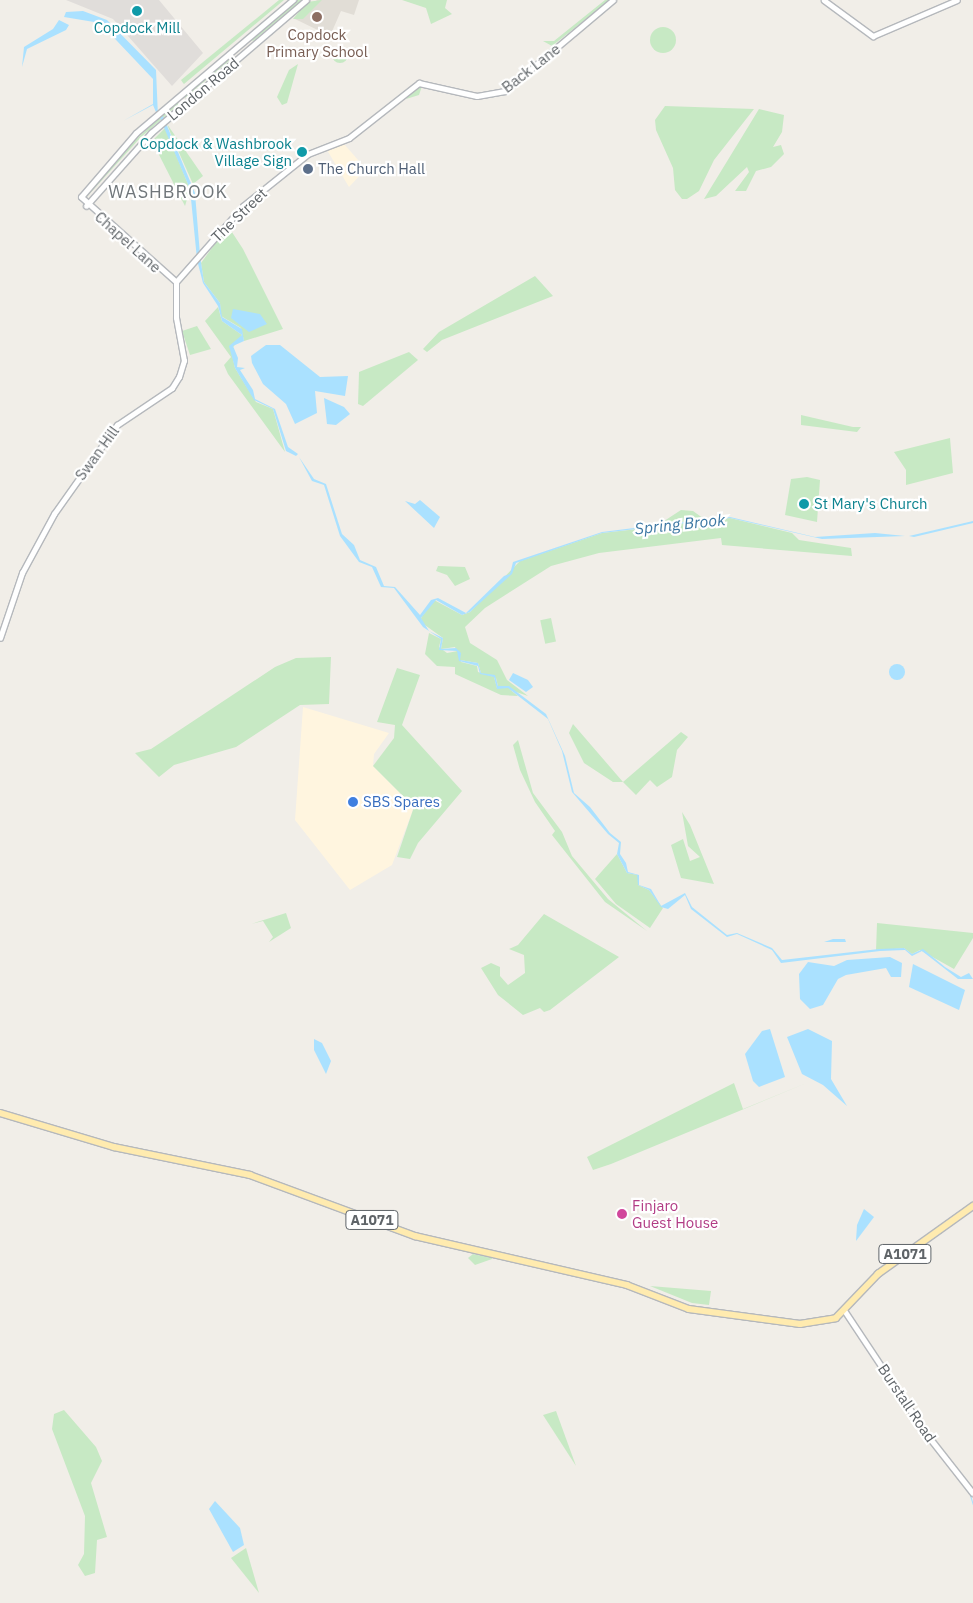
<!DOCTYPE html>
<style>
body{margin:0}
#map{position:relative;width:973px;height:1603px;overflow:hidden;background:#f1eee8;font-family:"IBM Plex Sans",sans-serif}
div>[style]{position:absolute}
.commercial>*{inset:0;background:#fff5df}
.industrial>*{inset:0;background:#e0ddda}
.education>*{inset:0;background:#e1ddd6}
.green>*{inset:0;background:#c7e9c4;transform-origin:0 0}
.round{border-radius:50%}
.water>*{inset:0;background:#aae1ff}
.stream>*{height:1px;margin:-0.5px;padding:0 0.5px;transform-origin:0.5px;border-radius:0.5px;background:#aae1ff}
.roads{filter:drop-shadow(1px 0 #b5b8bc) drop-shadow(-1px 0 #b5b8bc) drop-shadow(0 1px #b5b8bc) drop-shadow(0 -1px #b5b8bc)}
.minor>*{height:4.5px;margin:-2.25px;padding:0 2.25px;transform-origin:2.25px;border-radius:2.25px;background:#fff}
.major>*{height:5.5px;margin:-2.75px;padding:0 2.75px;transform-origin:2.75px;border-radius:2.75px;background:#ffebaf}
.dots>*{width:14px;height:14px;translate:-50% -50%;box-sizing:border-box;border:2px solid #fff;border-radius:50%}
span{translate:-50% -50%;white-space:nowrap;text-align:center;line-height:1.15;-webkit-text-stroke:4.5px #fff;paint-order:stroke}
.shield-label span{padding:1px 4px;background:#fff;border:1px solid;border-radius:4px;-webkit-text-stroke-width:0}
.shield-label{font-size:14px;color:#5f6468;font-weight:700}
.culture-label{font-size:15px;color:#0d838f}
.right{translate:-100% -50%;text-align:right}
.left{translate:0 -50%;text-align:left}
.education-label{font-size:15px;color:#785e54}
.street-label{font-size:15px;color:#5f6468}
.service-label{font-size:15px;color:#4e5e75}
.shop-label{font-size:15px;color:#366cbe}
.hotel-label{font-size:15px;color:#b23c85}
.water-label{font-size:16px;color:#3c77a3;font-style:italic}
.quarter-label{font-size:18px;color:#70767a;letter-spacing:1px}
</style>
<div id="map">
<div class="commercial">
<i style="clip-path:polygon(344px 144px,366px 169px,349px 187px,327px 150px)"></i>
<i style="clip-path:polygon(303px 707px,389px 733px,374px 754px,373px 766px,414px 807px,392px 865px,350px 890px,295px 820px)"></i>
</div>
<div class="industrial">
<i style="clip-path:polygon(66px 0,159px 0,203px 53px,172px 86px,113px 19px)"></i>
</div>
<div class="education">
<i style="clip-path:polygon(317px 0,359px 0,354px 15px,341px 11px,330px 36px,295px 19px)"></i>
</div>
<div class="green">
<i style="clip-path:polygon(279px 0,284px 0,184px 84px,183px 83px,181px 80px)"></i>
<i style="clip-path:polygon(297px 0,302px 0,253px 41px,251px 39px)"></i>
<i style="clip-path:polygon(322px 0,303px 19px,293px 19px,307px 2px)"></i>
<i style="clip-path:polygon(402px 0,447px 0,445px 8px,452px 14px,431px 24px,426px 8px)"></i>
<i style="clip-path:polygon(605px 0,610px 0,552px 46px,543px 41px,554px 41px)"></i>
<i class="round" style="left:650px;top:27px;width:26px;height:26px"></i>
<i class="round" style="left:332px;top:47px;width:16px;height:16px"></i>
<i style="clip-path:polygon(227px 58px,229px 61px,185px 98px,184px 95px)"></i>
<i style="clip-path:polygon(298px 64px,287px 103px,282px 105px,277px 97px,289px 70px)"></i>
<i style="clip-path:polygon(416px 86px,422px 86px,419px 95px,406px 99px)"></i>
<i style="clip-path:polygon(177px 101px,179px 104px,140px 138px,85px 199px,111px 163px)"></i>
<i style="clip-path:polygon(665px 106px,754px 109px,714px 160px,699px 191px,687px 199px,682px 199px,675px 190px,673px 168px,656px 130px,655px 120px)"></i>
<i style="clip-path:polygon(759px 109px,784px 115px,782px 132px,773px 147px,781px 145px,784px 154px,771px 167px,756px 171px,746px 191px,735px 191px,749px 172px,747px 167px,716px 196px,704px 199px)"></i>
<i style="clip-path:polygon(167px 124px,203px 176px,193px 184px,172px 137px)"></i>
<i style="clip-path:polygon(165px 128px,190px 189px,185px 206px,152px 141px)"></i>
<i style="clip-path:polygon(228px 226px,243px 249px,283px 329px,244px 341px,241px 328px,221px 316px,220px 303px,204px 282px,201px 263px)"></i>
<i style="clip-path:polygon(535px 276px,553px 296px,442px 340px,427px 352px,423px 349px,439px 332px)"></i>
<i style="clip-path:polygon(218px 307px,222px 321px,242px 335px,231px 350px,235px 368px,256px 402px,273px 409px,285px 452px,228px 374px,224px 365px,231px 357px,205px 321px)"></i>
<i style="clip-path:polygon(197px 326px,211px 349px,190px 355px,182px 331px)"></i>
<i style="clip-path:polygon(409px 352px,418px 360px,363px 406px,358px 404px,359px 372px)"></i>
<i style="clip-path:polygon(801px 415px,853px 427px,861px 427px,857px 432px,801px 425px)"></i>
<i style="clip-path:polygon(950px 438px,953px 473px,906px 485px,906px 470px,894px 452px)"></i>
<i style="clip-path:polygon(807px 477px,820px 480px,817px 522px,785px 515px,791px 479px)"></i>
<i style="clip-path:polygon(681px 510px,693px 511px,707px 521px,730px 518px,792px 533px,799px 540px,851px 548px,852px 556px,722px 545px,721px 538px,599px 553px,551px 566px,485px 608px,465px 627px,470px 643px,497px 660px,507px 680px,528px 696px,498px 686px,496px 678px,481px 673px,478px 663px,460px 660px,455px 647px,441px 649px,443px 638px,422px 623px,421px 618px,434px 600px,462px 615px,470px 612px,520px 561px,602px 533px,665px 526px,669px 524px,658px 525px)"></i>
<i style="clip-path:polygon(438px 566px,465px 567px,470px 579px,455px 586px,447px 575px,436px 571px)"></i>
<i style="left:551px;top:618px;width:24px;height:11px;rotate:78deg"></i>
<i style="clip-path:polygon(429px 633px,441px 639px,439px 647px,447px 653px,458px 651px,461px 662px,477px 666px,478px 672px,494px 677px,497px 688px,508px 688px,518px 696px,501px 695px,455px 674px,455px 667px,437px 666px,425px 654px)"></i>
<i style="clip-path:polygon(331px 657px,329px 704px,300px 705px,236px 747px,174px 765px,159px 777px,135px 753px,151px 749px,275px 667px,296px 658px)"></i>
<i style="clip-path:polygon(397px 668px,420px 675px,402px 725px,462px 791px,418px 843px,410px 859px,397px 857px,414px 807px,373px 766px,394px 738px,395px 725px,377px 722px)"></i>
<i style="clip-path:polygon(573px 724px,623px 782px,681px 732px,688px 737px,677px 750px,672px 777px,657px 787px,650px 780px,636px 795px,623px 782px,613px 782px,584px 763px,569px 733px)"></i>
<i style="clip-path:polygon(518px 740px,533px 793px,562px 832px,572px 856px,608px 899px,647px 931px,605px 902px,552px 835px,555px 831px,535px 802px,520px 770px,513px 745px)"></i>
<i style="clip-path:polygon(682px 812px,690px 825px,714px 884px,681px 878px,671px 845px,683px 839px,690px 861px,700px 857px,688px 846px)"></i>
<i style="clip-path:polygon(617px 854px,627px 873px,638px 875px,638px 885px,649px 890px,663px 908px,650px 928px,616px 904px,595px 879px)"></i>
<i style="clip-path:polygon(286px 913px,291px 928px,269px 942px,273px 937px,263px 921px,251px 924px)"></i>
<i style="clip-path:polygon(544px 914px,619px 957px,550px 1010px,544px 1012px,540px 1008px,523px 1015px,498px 995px,481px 968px,491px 963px,500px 967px,500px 976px,508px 985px,525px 973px,524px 955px,509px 949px,518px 945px)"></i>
<i style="clip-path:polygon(877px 923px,973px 933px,973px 938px,954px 969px,920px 950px,912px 954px,904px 948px,876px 951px)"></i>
<i style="clip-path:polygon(809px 1082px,611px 1164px,593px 1170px,587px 1157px,734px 1083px,743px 1109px)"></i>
<i style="clip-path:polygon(473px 1254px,492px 1258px,492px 1259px,475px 1265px,468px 1258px)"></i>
<i style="clip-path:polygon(650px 1286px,711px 1291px,709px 1305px,692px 1303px)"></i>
<i style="clip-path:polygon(64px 1410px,96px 1447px,102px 1461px,91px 1483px,107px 1537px,97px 1540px,95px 1573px,85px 1576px,78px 1565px,84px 1554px,85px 1516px,52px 1429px,54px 1414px)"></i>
<i style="clip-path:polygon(556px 1411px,576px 1466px,543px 1415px)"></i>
<i style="clip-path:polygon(246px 1548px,259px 1593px,231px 1558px)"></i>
</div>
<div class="water">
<i style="clip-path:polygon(83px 11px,107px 20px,156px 70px,158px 117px,153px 105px,123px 121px,153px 104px,153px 79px,100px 23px,64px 17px,66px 12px)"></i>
<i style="clip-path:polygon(59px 20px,69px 25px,66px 30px,27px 49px,22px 67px,24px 47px,53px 29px)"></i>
<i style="clip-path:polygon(163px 116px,195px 193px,200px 255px,197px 259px,190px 189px,160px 118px)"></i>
<i style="clip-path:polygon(200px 256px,204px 282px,220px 303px,222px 317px,242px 329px,244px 341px,233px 346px,238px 358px,237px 367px,245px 368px,240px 370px,253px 390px,255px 399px,275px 409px,288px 447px,298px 454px,296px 456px,286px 451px,273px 409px,254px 400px,235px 368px,229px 346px,242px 335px,222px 321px,218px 306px,203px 283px,197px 260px)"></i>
<i style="clip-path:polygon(233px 309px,260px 314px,267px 324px,249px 332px,231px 318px)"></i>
<i style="clip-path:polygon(266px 345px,280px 345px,320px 377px,348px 376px,345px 396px,315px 391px,317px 413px,295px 424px,286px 404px,263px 384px,252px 363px,251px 356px)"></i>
<i style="clip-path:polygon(324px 398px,344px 407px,350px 414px,336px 425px,327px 424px)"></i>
<i style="clip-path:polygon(299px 457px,314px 479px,326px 484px,342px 534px,354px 545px,360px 560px,376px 567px,384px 586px,395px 587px,420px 615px,431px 600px,438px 598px,466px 613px,504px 576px,510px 574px,513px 562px,602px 532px,674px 523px,730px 517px,815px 537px,875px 533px,905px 536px,822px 539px,730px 518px,602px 533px,516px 563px,512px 574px,470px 612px,462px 615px,436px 600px,421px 618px,429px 631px,443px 638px,441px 649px,456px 648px,461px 653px,460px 660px,478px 663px,481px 673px,495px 675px,498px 686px,509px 686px,546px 714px,565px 756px,574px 793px,590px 807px,610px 833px,621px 842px,620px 854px,626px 863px,628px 872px,639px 875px,639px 885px,651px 889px,661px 906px,685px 893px,692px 907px,727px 935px,737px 933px,772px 948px,782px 960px,879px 949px,904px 948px,912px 954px,923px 949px,945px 967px,961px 977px,969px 973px,973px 979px,958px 979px,922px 951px,912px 956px,905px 950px,880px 951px,781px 963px,772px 950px,737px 934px,727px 937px,691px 909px,685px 895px,668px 909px,661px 907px,649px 890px,638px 885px,637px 875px,627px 873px,617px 854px,619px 843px,608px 834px,572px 792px,562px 751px,548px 719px,508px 688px,497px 689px,494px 677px,480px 674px,478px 666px,459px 661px,457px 651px,439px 650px,441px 639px,423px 627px,394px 588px,381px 587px,372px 567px,359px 562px,340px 536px,324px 485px,312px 481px)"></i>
<i style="clip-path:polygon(420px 500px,440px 517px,434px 528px,405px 501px,415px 504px)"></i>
<i style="clip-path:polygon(973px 521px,973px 523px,914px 537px,909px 536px)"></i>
<i class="round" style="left:889px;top:664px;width:16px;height:16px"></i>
<i style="clip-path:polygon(513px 673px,528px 680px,533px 687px,526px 692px,509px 680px)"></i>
<i style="clip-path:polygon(833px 939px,845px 939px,846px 942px,824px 942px)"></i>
<i style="clip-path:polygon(890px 957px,902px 963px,901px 977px,891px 977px,886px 968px,846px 975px,838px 979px,823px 1005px,810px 1009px,800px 999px,799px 974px,808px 962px,834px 966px,847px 960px)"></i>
<i style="clip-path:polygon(913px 964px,965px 990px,959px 1010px,909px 987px)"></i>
<i style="clip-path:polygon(770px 1029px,785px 1077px,759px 1087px,753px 1081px,745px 1054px,762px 1031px)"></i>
<i style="clip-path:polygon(808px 1029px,832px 1041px,831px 1079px,847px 1106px,823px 1085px,802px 1074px,787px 1037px)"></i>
<i style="clip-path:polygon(314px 1039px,322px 1043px,331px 1061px,326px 1074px,314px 1050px)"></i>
<i style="clip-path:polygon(864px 1209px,874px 1217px,856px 1241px,857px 1225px)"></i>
<i style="clip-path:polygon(215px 1501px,240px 1528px,244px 1545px,233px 1552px,209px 1509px)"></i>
</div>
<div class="stream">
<i style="left:140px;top:55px;width:14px;rotate:45deg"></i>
<i style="left:970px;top:1495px;width:10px;rotate:73deg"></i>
</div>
<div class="roads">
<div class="minor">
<i style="left:824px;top:0;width:61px;rotate:36.3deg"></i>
<i style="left:873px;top:36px;width:91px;rotate:-23.2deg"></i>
<i style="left:86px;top:206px;width:98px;rotate:-48.3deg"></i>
<i style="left:151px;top:133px;width:204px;rotate:-40.6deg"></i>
<i style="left:176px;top:282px;width:101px;rotate:-48.6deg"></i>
<i style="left:243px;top:206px;width:83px;rotate:-38.7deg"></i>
<i style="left:308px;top:154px;width:44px;rotate:-21.3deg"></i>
<i style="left:349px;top:138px;width:89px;rotate:-38.2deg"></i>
<i style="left:419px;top:83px;width:59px;rotate:12.6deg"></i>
<i style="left:477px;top:96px;width:28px;rotate:-10deg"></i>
<i style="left:505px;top:91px;width:141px;rotate:-40.1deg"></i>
<i style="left:176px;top:282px;width:127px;rotate:-138.2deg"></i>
<i style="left:81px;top:197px;width:84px;rotate:-49.3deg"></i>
<i style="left:136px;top:133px;width:206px;rotate:-40.3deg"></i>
<i style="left:0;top:638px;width:69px;rotate:-71.3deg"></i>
<i style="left:22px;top:573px;width:67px;rotate:-61.5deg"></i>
<i style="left:54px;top:514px;width:109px;rotate:-54.7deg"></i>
<i style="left:117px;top:425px;width:66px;rotate:-33.9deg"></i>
<i style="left:172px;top:388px;width:13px;rotate:-58deg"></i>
<i style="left:179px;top:377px;width:17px;rotate:-73deg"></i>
<i style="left:184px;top:361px;width:44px;rotate:-100.5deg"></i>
<i style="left:176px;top:318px;width:36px;rotate:-90deg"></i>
<i style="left:845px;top:1311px;width:146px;rotate:56.4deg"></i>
<i style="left:926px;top:1433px;width:76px;rotate:51.9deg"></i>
</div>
<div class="major">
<i style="left:0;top:1113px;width:119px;rotate:16.6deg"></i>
<i style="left:114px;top:1147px;width:139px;rotate:11.6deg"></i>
<i style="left:250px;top:1175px;width:176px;rotate:20.3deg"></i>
<i style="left:415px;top:1236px;width:218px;rotate:13deg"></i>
<i style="left:627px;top:1285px;width:66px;rotate:21.2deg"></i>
<i style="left:689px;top:1309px;width:112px;rotate:7.7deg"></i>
<i style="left:800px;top:1324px;width:36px;rotate:-9deg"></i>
<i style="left:836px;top:1318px;width:61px;rotate:-46.3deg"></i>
<i style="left:878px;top:1274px;width:117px;rotate:-35.6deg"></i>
</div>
</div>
<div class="dots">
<i style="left:137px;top:11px;background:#0f9aa8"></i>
<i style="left:317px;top:17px;background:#8d6e63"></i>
<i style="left:302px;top:152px;background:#0f9aa8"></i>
<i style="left:308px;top:169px;background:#5c6f8a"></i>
<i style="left:804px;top:504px;background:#0f9aa8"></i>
<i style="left:353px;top:802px;background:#3f7fe0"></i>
<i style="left:622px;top:1214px;background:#d1479c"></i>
</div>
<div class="shield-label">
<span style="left:372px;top:1220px">A1071</span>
<span style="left:905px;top:1254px">A1071</span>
</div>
<div class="culture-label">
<span style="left:137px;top:28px">Copdock Mill</span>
<span class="right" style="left:292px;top:152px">Copdock &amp; Washbrook<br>Village Sign</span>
<span class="left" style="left:814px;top:504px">St Mary's Church</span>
</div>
<div class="education-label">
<span style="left:317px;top:43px">Copdock<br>Primary School</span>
</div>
<div class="street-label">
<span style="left:531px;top:68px;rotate:-38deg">Back Lane</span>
<span style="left:203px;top:89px;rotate:-40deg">London Road</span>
<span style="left:239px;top:215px;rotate:-44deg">The Street</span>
<span style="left:128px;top:242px;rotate:42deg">Chapel Lane</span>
<span style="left:97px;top:453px;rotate:-54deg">Swan Hill</span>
<span style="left:907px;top:1403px;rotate:56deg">Burstall Road</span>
</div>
<div class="service-label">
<span class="left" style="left:318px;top:169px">The Church Hall</span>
</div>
<div class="shop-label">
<span class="left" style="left:363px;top:802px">SBS Spares</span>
</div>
<div class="hotel-label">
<span class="left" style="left:632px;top:1214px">Finjaro<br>Guest House</span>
</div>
<div class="water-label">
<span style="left:680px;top:524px;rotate:-6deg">Spring Brook</span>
</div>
<div class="quarter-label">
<span style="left:168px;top:192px">WASHBROOK</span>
</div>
</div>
